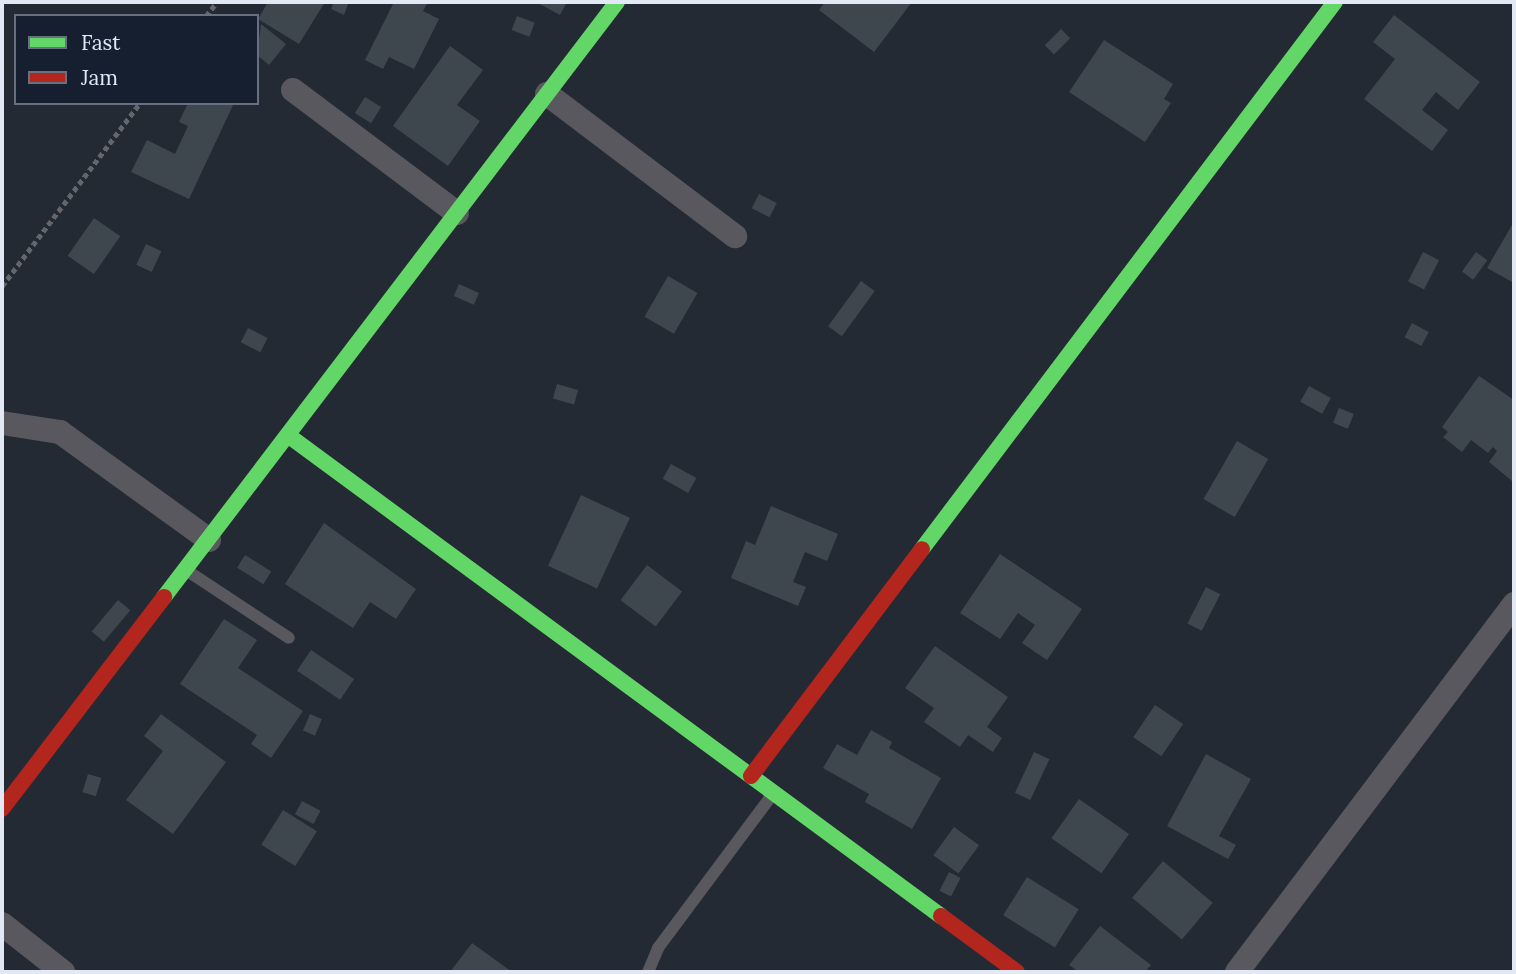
<!DOCTYPE html>
<style>
body{margin:0}
#map{position:relative;width:1516px;height:974px;overflow:hidden;background:#242a33;font-family:Lora,serif}
div>[style]{position:absolute}
.building>*{inset:0;background:#3e464e;transform-origin:0 0}
.path>*{height:4.5px;margin-top:-2.25px;transform-origin:0;background:repeating-linear-gradient(90deg,#65666c 0 5px,transparent 0 8.5px)}
.lane>*{height:12px;margin:-6px;padding:0 6px;transform-origin:6px;border-radius:6px;background:#58585e}
.street>*{height:24px;margin:-12px;padding:0 12px;transform-origin:12px;border-radius:12px;background:#58585e}
.fast>*{height:16px;margin:-8px;padding:0 8px;transform-origin:8px;border-radius:8px;background:#63d668}
.jam>*{height:16px;margin:-8px;padding:0 8px;transform-origin:8px;border-radius:8px;background:#b3261e}
span{translate:-50% -50%;white-space:nowrap;text-align:center;line-height:1.15;-webkit-text-stroke:6px #151f2f;paint-order:stroke}
.frame{position:absolute;inset:0;border:4px solid #e2e9f4;pointer-events:none}
.legend{position:absolute;left:14px;top:14px;width:245px;height:91px;box-sizing:border-box;background:#151f2f;border:2px solid #67707e;margin:0;padding:9px 12px;list-style:none;font-size:21px;color:#e2e9f4}
.legend li{display:flex;align-items:center;gap:14px;height:35px}
.legend b{width:35px;border:2px solid #67707e}
</style>
<div id="map">
<div class="building">
<i style="clip-path:polygon(268px 2px,325px 2px,299px 44px,258px 19px)"></i>
<i style="clip-path:polygon(334px 2px,349px 2px,344px 15px,331px 9px)"></i>
<i style="clip-path:polygon(394px 2px,428px 2px,423px 11px,439px 19px,414px 69px,389px 57px,383px 69px,365px 60px)"></i>
<i style="clip-path:polygon(536px 2px,567px 2px,560px 15px)"></i>
<i style="clip-path:polygon(825px 2px,912px 2px,874px 52px,819px 10px)"></i>
<i style="clip-path:polygon(1394px 15px,1480px 82px,1458px 110px,1436px 92px,1422px 110px,1448px 130px,1432px 151px,1364px 99px,1395px 59px,1373px 42px)"></i>
<i style="left:517px;top:16px;width:19px;height:15px;rotate:21deg"></i>
<i style="clip-path:polygon(261px 24px,286px 44px,269px 65px,257px 55px)"></i>
<i style="left:1061px;top:29px;width:13px;height:23px;rotate:45deg"></i>
<i style="clip-path:polygon(1104px 40px,1173px 84px,1164px 99px,1171px 103px,1145px 142px,1069px 92px)"></i>
<i style="clip-path:polygon(450px 46px,483px 70px,457px 105px,480px 121px,448px 166px,393px 126px)"></i>
<i style="left:365px;top:97px;width:19px;height:19px;rotate:32deg"></i>
<i style="clip-path:polygon(188px 103px,234px 103px,189px 199px,131px 172px,147px 140px,175px 154px,188px 126px,179px 122px)"></i>
<i style="left:759px;top:194px;width:20px;height:16px;rotate:27deg"></i>
<i style="left:94px;top:218px;width:32px;height:46px;rotate:35deg"></i>
<i style="clip-path:polygon(1512px 225px,1514px 226px,1514px 283px,1487px 268px)"></i>
<i style="left:146px;top:244px;width:17px;height:23px;rotate:25deg"></i>
<i style="left:1423px;top:252px;width:18px;height:33px;rotate:27deg"></i>
<i style="left:1476px;top:252px;width:14px;height:24px;rotate:36deg"></i>
<i style="left:668px;top:276px;width:34px;height:47px;rotate:30deg"></i>
<i style="left:861px;top:281px;width:17px;height:56px;rotate:36deg"></i>
<i style="left:459px;top:284px;width:22px;height:13px;rotate:24deg"></i>
<i style="left:1412px;top:323px;width:19px;height:16px;rotate:28deg"></i>
<i style="left:248px;top:328px;width:22px;height:16px;rotate:27deg"></i>
<i style="clip-path:polygon(1479px 376px,1514px 400px,1512px 481px,1489px 462px,1497px 451px,1493px 447px,1488px 453px,1471px 440px,1462px 452px,1443px 437px,1448px 432px,1442px 427px)"></i>
<i style="left:557px;top:384px;width:22px;height:15px;rotate:16deg"></i>
<i style="left:1309px;top:386px;width:25px;height:18px;rotate:29deg"></i>
<i style="left:1339px;top:408px;width:16px;height:16px;rotate:22deg"></i>
<i style="left:1237px;top:441px;width:36px;height:67px;rotate:30deg"></i>
<i style="left:671px;top:464px;width:29px;height:17px;rotate:29deg"></i>
<i style="left:581px;top:495px;width:54px;height:78px;rotate:25deg"></i>
<i style="clip-path:polygon(771px 506px,838px 534px,827px 561px,805px 552px,793px 582px,806px 587px,798px 606px,731px 578px,746px 541px,755px 545px)"></i>
<i style="clip-path:polygon(324px 523px,416px 589px,396px 619px,370px 602px,353px 628px,285px 584px)"></i>
<i style="clip-path:polygon(1000px 554px,1082px 609px,1047px 660px,1022px 643px,1035px 625px,1018px 613px,1000px 639px,960px 613px)"></i>
<i style="left:245px;top:555px;width:31px;height:15px;rotate:32deg"></i>
<i style="left:647px;top:565px;width:44px;height:44px;rotate:37deg"></i>
<i style="left:1206px;top:587px;width:16px;height:41px;rotate:27deg"></i>
<i style="left:118px;top:600px;width:16px;height:41px;rotate:40deg"></i>
<i style="clip-path:polygon(224px 619px,257px 640px,238px 668px,303px 711px,271px 758px,251px 744px,257px 735px,180px 684px)"></i>
<i style="clip-path:polygon(935px 646px,1008px 697px,987px 727px,1002px 738px,993px 752px,968px 735px,960px 747px,924px 722px,934px 708px,905px 688px)"></i>
<i style="left:311px;top:650px;width:52px;height:25px;rotate:34deg"></i>
<i style="left:1155px;top:705px;width:34px;height:39px;rotate:34deg"></i>
<i style="clip-path:polygon(161px 714px,226px 762px,173px 834px,126px 800px,163px 751px,144px 736px)"></i>
<i style="left:310px;top:714px;width:13px;height:18px;rotate:23deg"></i>
<i style="clip-path:polygon(871px 730px,892px 742px,889px 748px,941px 778px,912px 829px,865px 802px,869px 794px,823px 768px,837px 744px,857px 755px)"></i>
<i style="left:1034px;top:752px;width:17px;height:45px;rotate:25deg"></i>
<i style="clip-path:polygon(1206px 754px,1251px 779px,1219px 836px,1236px 845px,1228px 859px,1167px 826px)"></i>
<i style="left:88px;top:774px;width:14px;height:19px;rotate:17deg"></i>
<i style="left:1079px;top:799px;width:61px;height:48px;rotate:35deg"></i>
<i style="left:302px;top:801px;width:21px;height:15px;rotate:28deg"></i>
<i style="left:283px;top:810px;width:40px;height:41px;rotate:32deg"></i>
<i style="left:954px;top:827px;width:31px;height:35px;rotate:36deg"></i>
<i style="left:1163px;top:861px;width:65px;height:48px;rotate:40deg"></i>
<i style="left:949px;top:872px;width:13px;height:21px;rotate:27deg"></i>
<i style="left:1027px;top:877px;width:61px;height:45px;rotate:32deg"></i>
<i style="clip-path:polygon(1100px 926px,1151px 965px,1145px 972px,1079px 972px,1069px 965px)"></i>
<i style="clip-path:polygon(472px 943px,512px 972px,450px 972px)"></i>
</div>
<div class="path">
<i style="left:206px;top:16px;width:18px;rotate:-52deg"></i>
<i style="left:2px;top:286px;width:229px;rotate:-53deg"></i>
</div>
<div class="lane">
<i style="left:186px;top:570px;width:123px;rotate:33.4deg"></i>
<i style="left:648px;top:972px;width:26px;rotate:-67deg"></i>
<i style="left:658px;top:948px;width:191px;rotate:-53.3deg"></i>
</div>
<div class="street">
<i style="left:293px;top:90px;width:205px;rotate:36.9deg"></i>
<i style="left:547px;top:94px;width:236px;rotate:37.1deg"></i>
<i style="left:2px;top:423px;width:59px;rotate:8.8deg"></i>
<i style="left:60px;top:432px;width:184px;rotate:35.9deg"></i>
<i style="left:2px;top:924px;width:78px;rotate:38.2deg"></i>
<i style="left:1237px;top:972px;width:461px;rotate:-53deg"></i>
</div>
<div class="fast">
<i style="left:289px;top:436px;width:810px;rotate:36.36deg"></i>
<i style="left:922px;top:549px;width:685px;rotate:-52.95deg"></i>
<i style="left:164px;top:597px;width:748px;rotate:-52.72deg"></i>
</div>
<div class="jam">
<i style="left:751px;top:776px;width:284px;rotate:-53deg"></i>
<i style="left:2px;top:809px;width:267px;rotate:-52.6deg"></i>
<i style="left:941px;top:916px;width:94px;rotate:36.4deg"></i>
</div>
<div class="frame"></div>
<ul class="legend">
<li><b style="height:9px;background:#63d668"></b>Fast</li>
<li><b style="height:9px;background:#b3261e"></b>Jam</li>
</ul>
</div>
